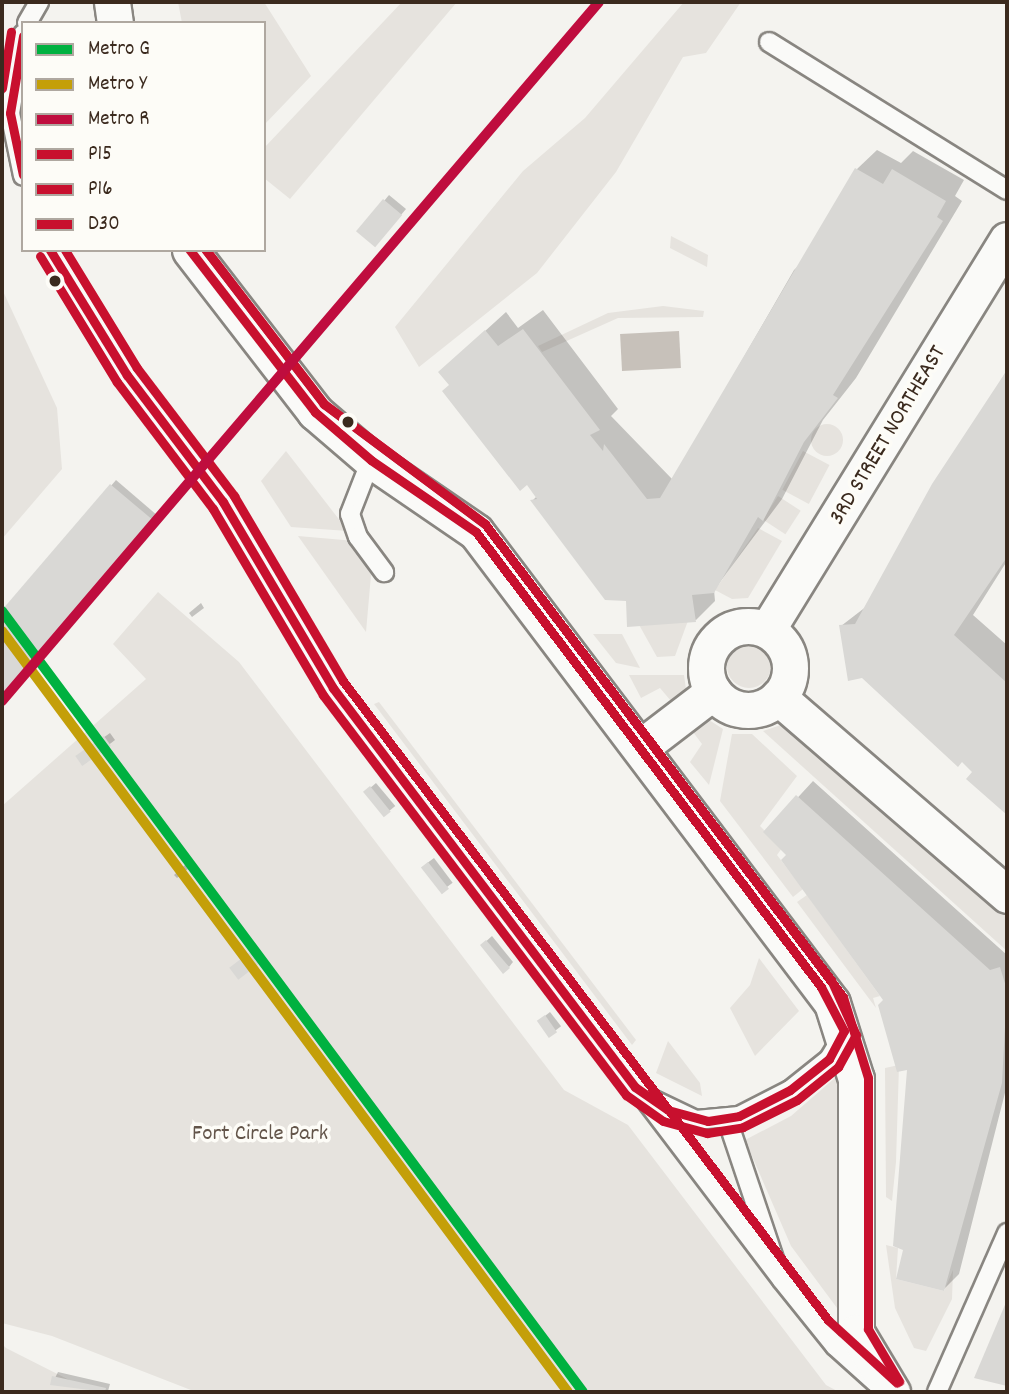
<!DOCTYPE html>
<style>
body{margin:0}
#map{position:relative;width:1009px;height:1394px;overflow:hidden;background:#f4f3ef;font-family:Dekko,sans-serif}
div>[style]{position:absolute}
.built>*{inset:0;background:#e6e3de;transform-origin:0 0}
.round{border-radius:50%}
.water>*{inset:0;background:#c7c1ba;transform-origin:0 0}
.shadow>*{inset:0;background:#0003;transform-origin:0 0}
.building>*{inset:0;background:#d9d8d5;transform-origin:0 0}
.roads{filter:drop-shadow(2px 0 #898681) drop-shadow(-2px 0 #898681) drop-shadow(0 2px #898681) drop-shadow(0 -2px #898681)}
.service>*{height:18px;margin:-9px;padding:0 9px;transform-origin:9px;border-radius:9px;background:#fafaf8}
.minor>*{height:35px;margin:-17.5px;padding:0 17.5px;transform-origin:17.5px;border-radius:17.5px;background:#fafaf8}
.minor>.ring{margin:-17.5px;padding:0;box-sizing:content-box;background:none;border:35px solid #fafaf8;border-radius:50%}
.bus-1>*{height:9px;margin:-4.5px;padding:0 4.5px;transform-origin:4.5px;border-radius:4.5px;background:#c8102e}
.bus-2>*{height:9px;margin:-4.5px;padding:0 4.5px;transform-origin:4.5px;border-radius:4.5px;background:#c8102e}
.bus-3>*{height:9px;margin:-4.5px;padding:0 4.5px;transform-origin:4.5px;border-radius:4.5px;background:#c8102e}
.metro-1>*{height:10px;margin:-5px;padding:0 5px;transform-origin:5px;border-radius:5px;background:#00b140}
.metro-2>*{height:10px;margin:-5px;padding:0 5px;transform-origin:5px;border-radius:5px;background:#c49f09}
.metro-3>*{height:10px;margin:-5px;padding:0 5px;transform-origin:5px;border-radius:5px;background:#bf0d3e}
.dots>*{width:19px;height:19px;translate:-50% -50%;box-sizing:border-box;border:4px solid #fdfcf7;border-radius:50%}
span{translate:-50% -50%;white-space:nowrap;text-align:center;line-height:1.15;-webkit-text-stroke:7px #fdfcf7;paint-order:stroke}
.street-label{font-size:23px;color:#3b2a1e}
.park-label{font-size:23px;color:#63554a}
.frame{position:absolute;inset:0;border:4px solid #3b2a1e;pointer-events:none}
.legend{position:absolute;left:21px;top:21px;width:245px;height:231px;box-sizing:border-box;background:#fdfcf7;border:2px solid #afa8a0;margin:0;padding:9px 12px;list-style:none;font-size:21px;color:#3b2a1e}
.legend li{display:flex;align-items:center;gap:14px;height:35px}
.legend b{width:35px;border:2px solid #afa8a0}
</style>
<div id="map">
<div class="built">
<i style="clip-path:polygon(178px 2px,264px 2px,311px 76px,264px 125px,264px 23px,182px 23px)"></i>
<i style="clip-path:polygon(402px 2px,457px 2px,290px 199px,264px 178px,264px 148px)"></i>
<i style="clip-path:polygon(684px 2px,741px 2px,706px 53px,683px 57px,616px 172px,537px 273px,419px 367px,395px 327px,523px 171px,585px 118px)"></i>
<i style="clip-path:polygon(671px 236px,708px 255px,707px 267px,670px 248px)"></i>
<i style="clip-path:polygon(2px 289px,57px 408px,62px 469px,2px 539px)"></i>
<i style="clip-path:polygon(663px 306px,704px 311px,703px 317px,618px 318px,542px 352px,538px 346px,608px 313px)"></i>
<i class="round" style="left:811px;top:424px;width:32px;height:32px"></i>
<i style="clip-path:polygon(286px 451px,348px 531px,291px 527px,261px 481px)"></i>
<i style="left:803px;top:451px;width:30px;height:44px;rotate:28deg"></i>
<i style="left:778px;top:496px;width:27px;height:28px;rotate:33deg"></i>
<i style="clip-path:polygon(758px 528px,782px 541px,748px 598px,732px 599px,715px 590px)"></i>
<i style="clip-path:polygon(298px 536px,355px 541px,371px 575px,366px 632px)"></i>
<i style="clip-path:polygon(158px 592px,239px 662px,564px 1090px,628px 1125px,826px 1385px,839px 1392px,196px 1392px,52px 1336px,2px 1323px,2px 806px,146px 679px,113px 644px)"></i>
<i style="clip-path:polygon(689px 618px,675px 656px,657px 657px,638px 623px)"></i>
<i style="clip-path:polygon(593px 634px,622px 634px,640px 668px,616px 663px)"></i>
<i class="round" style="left:727px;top:644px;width:44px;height:44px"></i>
<i style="clip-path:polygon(629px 675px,684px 675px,686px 689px,671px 701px,660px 688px,641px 698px)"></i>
<i style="clip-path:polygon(379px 702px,636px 1040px,632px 1045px,374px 704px)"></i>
<i style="clip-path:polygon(709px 720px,723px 729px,709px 785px,690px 762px,702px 744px,693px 732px)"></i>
<i style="clip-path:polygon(787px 723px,1007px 915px,1007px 951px,763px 731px)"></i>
<i style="clip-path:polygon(732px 734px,752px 734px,797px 776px,760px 826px,782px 848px,777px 855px,803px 889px,793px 897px,720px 801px)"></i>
<i style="clip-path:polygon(807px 895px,880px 996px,873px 998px,876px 1008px,797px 902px)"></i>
<i style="clip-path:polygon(759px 958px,799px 1011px,755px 1056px,730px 1008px,750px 985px)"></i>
<i style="clip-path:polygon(668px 1041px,700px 1083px,702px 1096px,656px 1073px)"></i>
<i style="clip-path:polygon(899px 1065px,896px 1162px,892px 1201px,886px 1197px,885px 1068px)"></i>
<i style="clip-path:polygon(836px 1077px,841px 1081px,840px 1312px,791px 1246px,745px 1140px,791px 1116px)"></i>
<i style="clip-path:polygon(886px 1245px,898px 1248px,896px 1279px,944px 1291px,953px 1270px,952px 1299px,926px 1351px,914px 1348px,895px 1308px)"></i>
<i style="clip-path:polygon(2px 1344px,6px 1348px,93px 1392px,2px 1392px)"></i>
</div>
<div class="water">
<i style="left:679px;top:331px;width:37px;height:59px;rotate:87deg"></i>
</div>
<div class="shadow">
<i style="clip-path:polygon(877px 150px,901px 163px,913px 151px,964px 180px,955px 196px,962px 201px,856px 378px,823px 420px,782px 499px,714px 590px,715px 601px,696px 620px,628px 599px,532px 501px,537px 496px,440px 372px,506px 312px,518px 328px,543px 310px,618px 409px,611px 416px,673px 480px,794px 270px,810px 255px,857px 169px)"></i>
<i style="clip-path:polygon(389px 195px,406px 209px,380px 240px,359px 231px)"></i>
<i style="clip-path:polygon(1007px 370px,1007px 561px,973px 615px,1007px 645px,1007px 812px,969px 778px,974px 772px,841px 626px,867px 606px)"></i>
<i style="clip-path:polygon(116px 480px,158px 516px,2px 698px,2px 613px)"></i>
<i style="clip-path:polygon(201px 603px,204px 608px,192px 617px,189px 613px)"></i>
<i style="clip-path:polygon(110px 733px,115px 740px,84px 764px,83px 752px)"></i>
<i style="clip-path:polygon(813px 781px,1007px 955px,1007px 1085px,959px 1274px,944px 1289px,905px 1249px,909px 1068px,885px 1000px,788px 855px,766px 832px)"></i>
<i style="left:376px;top:783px;width:30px;height:8px;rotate:50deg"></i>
<i style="left:434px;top:858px;width:31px;height:8px;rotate:53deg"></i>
<i style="clip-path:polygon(185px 865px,188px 869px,177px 878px,174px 875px)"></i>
<i style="clip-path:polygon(492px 936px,513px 962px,509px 967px,482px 945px)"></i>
<i style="clip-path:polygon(256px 948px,263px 958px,240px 977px,237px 963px)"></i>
<i style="left:550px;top:1012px;width:18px;height:8px;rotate:52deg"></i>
<i style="clip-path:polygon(58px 1372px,110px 1384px,108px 1391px,52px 1384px)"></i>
</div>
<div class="building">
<i style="clip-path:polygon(855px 168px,883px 184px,892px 169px,946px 201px,937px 217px,943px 221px,833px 395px,838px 398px,804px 442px,763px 521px,758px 517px,714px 593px,692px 595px,696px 622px,627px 627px,626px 601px,605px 600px,530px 500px,537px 499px,527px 485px,520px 491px,442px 391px,449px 385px,438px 372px,485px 330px,498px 346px,523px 329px,600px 430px,590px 435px,603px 451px,604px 444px,647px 499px,660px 498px)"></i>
<i style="left:383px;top:199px;width:25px;height:42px;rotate:40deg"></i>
<i style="clip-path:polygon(1007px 370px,1007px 557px,954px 635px,1007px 683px,1007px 815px,966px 779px,972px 772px,962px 762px,958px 767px,862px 678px,848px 681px,839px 625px,855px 624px,932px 484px)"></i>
<i style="clip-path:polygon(110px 484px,154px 521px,2px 699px,2px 610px)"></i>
<i style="left:104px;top:736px;width:12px;height:35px;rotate:55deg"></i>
<i style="left:370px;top:786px;width:33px;height:9px;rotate:51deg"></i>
<i style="clip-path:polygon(796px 795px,990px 970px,1000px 967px,1007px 990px,1002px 1083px,944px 1291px,896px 1279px,903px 1250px,893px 1246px,907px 1070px,897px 1072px,878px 1005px,883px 1000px,781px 860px,786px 855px,763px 832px)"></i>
<i style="left:428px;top:862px;width:34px;height:9px;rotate:52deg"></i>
<i style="clip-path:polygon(486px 940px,510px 968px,503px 974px,480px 945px)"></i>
<i style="left:250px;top:952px;width:15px;height:26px;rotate:53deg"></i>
<i style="left:545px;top:1015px;width:21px;height:10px;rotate:55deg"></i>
<i style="clip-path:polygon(1007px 1300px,1007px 1386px,974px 1378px)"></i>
<i style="clip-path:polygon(52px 1376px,106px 1388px,105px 1392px,50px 1385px)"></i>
</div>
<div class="roads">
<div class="service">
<i style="left:27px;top:23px;width:24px;rotate:-60deg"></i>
<i style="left:23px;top:34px;width:80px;rotate:99.3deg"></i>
<i style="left:10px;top:113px;width:64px;rotate:78.3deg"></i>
<i style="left:769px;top:42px;width:280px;rotate:31.9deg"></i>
<i style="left:50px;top:250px;width:147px;rotate:58.4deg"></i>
<i style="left:127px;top:375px;width:159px;rotate:52.9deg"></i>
<i style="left:223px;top:502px;width:216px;rotate:59.4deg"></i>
<i style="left:333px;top:688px;width:743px;rotate:52.82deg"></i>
<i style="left:782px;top:1280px;width:85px;rotate:51.2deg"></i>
<i style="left:835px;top:1346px;width:54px;rotate:42deg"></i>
<i style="left:371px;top:460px;width:58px;rotate:111.3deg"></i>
<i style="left:350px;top:514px;width:24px;rotate:71deg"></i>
<i style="left:358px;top:537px;width:44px;rotate:53.4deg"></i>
<i style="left:650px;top:1098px;width:51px;rotate:25.6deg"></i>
<i style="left:696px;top:1120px;width:43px;rotate:-5.3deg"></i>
<i style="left:739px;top:1116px;width:57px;rotate:-27deg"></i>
<i style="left:790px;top:1090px;width:50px;rotate:-38.5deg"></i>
<i style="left:829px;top:1059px;width:26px;rotate:-59deg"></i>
<i style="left:727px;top:1119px;width:151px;rotate:71.4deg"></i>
<i style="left:937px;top:1392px;width:174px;rotate:-66.2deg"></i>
</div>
<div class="minor">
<i style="left:112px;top:2px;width:21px;rotate:82deg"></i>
<i style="left:190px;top:250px;width:205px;rotate:52.3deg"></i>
<i style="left:315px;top:412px;width:74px;rotate:40.6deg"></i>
<i style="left:371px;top:460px;width:127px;rotate:34.4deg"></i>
<i style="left:476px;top:532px;width:590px;rotate:52.92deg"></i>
<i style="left:832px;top:1003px;width:80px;rotate:72.5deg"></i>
<i style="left:856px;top:1079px;width:253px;rotate:90deg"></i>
<i style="left:856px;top:1332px;width:70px;rotate:59deg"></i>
<i class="ring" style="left:706px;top:626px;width:49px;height:49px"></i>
<i style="left:767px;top:630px;width:458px;rotate:-58.4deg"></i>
<i style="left:778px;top:697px;width:303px;rotate:40.8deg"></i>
<i style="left:641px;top:747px;width:91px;rotate:-37.4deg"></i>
</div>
</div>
<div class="bus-1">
<i style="left:23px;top:36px;width:78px;rotate:99.6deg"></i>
<i style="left:10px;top:113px;width:63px;rotate:78.2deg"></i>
<i style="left:50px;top:250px;width:147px;rotate:58.4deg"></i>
<i style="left:127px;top:375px;width:159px;rotate:52.9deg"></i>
<i style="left:223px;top:502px;width:216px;rotate:59.4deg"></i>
<i style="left:333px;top:688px;width:500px;rotate:52.88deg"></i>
<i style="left:635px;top:1087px;width:40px;rotate:34.9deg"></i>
<i style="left:668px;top:1110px;width:41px;rotate:15.4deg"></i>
<i style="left:708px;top:1121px;width:31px;rotate:-9deg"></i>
<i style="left:739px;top:1116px;width:57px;rotate:-27deg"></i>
<i style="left:790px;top:1090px;width:50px;rotate:-38.5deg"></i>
<i style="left:829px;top:1059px;width:32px;rotate:-62deg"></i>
<i style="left:844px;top:1031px;width:50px;rotate:-117.6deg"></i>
<i style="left:821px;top:987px;width:571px;rotate:-127.17deg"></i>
<i style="left:476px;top:532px;width:127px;rotate:-145.6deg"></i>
<i style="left:371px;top:460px;width:74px;rotate:-139.4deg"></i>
<i style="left:315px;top:412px;width:205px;rotate:-127.7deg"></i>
</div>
<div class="bus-2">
<i style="left:2px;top:88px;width:57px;rotate:-80.9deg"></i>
<i style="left:40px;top:256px;width:148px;rotate:58.6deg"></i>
<i style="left:117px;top:382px;width:159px;rotate:52.9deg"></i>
<i style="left:213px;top:509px;width:216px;rotate:59.4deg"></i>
<i style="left:323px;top:695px;width:502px;rotate:52.86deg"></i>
<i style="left:626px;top:1095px;width:45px;rotate:35.1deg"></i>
<i style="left:663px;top:1121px;width:46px;rotate:15.3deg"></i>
<i style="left:707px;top:1133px;width:36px;rotate:-9deg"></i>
<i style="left:743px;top:1127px;width:60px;rotate:-26.6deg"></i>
<i style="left:797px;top:1100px;width:53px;rotate:-38.8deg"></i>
<i style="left:838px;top:1067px;width:37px;rotate:-61deg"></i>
<i style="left:856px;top:1035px;width:60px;rotate:-114.4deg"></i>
<i style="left:831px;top:980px;width:572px;rotate:-127.19deg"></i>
<i style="left:485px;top:524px;width:201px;rotate:-143.3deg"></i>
<i style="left:324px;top:404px;width:194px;rotate:-127.5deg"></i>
</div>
<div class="bus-3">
<i style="left:65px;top:250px;width:138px;rotate:58.6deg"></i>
<i style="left:137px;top:368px;width:161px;rotate:52.8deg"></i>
<i style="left:234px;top:496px;width:215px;rotate:59.5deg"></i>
<i style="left:343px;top:681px;width:802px;rotate:52.8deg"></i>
<i style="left:828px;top:1320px;width:93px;rotate:42.4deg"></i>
<i style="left:206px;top:250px;width:194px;rotate:52.5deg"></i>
<i style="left:324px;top:404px;width:201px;rotate:36.7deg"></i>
<i style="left:485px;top:524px;width:593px;rotate:52.88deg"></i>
<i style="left:843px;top:997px;width:85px;rotate:72.8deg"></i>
<i style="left:868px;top:1078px;width:251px;rotate:90deg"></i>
<i style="left:868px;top:1329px;width:61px;rotate:59.2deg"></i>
</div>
<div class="metro-1">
<i style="left:2px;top:611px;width:973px;rotate:53.35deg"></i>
</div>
<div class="metro-2">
<i style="left:2px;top:631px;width:948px;rotate:53.36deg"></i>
</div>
<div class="metro-3">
<i style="left:2px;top:701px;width:919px;rotate:-49.5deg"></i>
</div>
<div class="dots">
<i style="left:55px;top:281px;background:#3b2a1e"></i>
<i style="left:348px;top:422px;background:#3b2a1e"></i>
</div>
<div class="street-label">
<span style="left:889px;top:436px;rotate:-59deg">3RD STREET NORTHEAST</span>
</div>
<div class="park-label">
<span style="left:260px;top:1135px">Fort Circle Park</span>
</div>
<div class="frame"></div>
<ul class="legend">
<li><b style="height:9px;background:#00b140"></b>Metro G</li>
<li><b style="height:9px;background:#c49f09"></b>Metro Y</li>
<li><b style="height:9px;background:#bf0d3e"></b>Metro R</li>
<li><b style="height:9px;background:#c8102e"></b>P15</li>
<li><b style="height:9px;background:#c8102e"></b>P16</li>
<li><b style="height:9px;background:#c8102e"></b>D30</li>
</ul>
</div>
